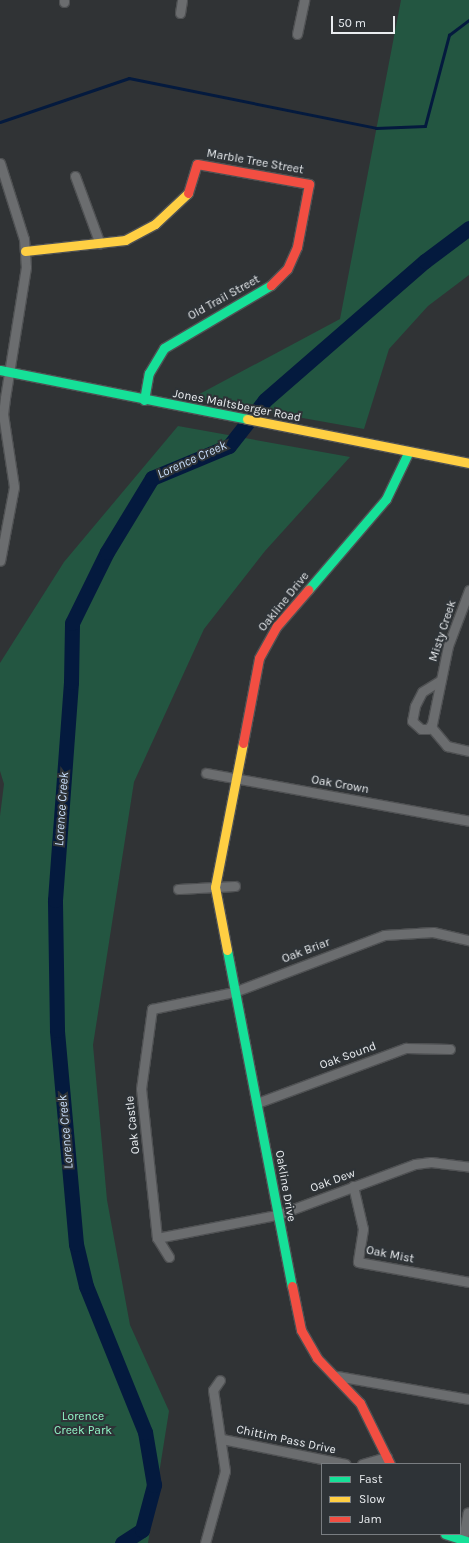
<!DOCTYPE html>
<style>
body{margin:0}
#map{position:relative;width:469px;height:1543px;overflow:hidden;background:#303335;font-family:Karla,sans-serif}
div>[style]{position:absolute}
.green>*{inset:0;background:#235641}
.stream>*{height:2.5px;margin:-1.25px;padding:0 1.25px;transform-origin:1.25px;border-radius:1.25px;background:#041a3e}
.river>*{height:15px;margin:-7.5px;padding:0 7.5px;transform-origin:7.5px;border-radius:7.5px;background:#041a3e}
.roads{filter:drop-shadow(1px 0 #4f5153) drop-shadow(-1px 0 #4f5153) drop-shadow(0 1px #4f5153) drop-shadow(0 -1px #4f5153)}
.street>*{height:9px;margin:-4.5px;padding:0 4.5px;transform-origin:4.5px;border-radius:4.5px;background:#6b6d6f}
.fast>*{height:9px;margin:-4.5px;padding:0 4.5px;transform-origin:4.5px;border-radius:4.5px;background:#16e098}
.slow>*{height:9px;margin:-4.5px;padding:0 4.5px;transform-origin:4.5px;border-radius:4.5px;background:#ffcf43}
.jam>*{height:9px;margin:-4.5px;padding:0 4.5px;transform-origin:4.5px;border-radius:4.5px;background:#f24e42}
span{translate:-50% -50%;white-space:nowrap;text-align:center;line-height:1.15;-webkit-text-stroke:4px #2e3337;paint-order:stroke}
.street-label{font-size:12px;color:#eaedf0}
.park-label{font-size:12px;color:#92f6c7}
.water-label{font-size:13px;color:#c8ddfa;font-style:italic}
.legend{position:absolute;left:321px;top:1463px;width:140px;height:72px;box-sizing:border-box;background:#2e3337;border:1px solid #797d81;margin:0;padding:5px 7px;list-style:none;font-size:12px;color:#eaedf0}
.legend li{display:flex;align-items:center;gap:8px;height:20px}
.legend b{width:20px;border:1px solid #797d81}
.scale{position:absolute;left:331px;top:16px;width:64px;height:18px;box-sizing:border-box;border:2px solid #eaedf0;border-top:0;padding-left:5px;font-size:12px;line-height:14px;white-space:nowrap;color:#eaedf0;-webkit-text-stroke:3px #2e3337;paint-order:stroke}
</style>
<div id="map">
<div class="green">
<i style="clip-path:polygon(401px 0,469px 0,469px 275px,428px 306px,389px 349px,364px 429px,192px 398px,340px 319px)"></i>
<i style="clip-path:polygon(178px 426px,350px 457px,265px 551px,204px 629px,134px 782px,93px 1045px,107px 1200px,130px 1325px,169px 1411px,148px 1543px,0 1543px,0 816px,4px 784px,0 771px,0 663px,64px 562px)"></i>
</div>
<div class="stream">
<i style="left:0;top:122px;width:136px;rotate:-18.8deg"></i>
<i style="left:129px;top:78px;width:252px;rotate:11.4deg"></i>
<i style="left:376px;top:128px;width:49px;rotate:-2.3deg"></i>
<i style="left:425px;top:126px;width:94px;rotate:-75.2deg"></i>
<i style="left:449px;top:35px;width:25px;rotate:-37deg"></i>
</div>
<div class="river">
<i style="left:122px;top:1543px;width:24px;rotate:-33deg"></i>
<i style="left:142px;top:1530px;width:47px;rotate:-75.1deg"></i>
<i style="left:154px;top:1485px;width:54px;rotate:-99.6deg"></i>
<i style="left:145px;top:1432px;width:157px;rotate:-112deg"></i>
<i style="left:86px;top:1286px;width:43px;rotate:-103.4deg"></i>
<i style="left:76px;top:1244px;width:215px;rotate:-95.1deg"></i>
<i style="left:57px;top:1030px;width:130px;rotate:-90.9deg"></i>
<i style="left:55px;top:900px;width:219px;rotate:-85.8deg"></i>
<i style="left:71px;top:682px;width:59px;rotate:-89deg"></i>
<i style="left:72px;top:623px;width:79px;rotate:-63.8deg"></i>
<i style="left:107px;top:552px;width:87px;rotate:-58.7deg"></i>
<i style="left:152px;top:478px;width:83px;rotate:-22.6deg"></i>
<i style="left:229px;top:446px;width:58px;rotate:-52deg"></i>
<i style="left:265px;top:400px;width:212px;rotate:-41deg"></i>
<i style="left:425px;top:261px;width:55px;rotate:-36.9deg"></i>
</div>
<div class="roads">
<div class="street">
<i style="left:64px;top:2px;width:2px;rotate:-90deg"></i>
<i style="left:180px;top:13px;width:13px;rotate:-81deg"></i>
<i style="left:297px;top:34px;width:35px;rotate:-78deg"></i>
<i style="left:0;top:163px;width:80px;rotate:72.5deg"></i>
<i style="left:24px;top:239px;width:28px;rotate:86deg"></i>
<i style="left:26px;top:267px;width:133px;rotate:99.1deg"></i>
<i style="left:5px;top:398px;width:16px;rotate:97deg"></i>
<i style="left:3px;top:414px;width:74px;rotate:81.4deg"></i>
<i style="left:14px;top:487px;width:75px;rotate:100.7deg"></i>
<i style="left:75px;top:176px;width:72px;rotate:69.8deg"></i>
<i style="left:441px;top:680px;width:22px;rotate:148deg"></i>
<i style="left:422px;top:692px;width:16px;rotate:117deg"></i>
<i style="left:415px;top:706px;width:15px;rotate:101deg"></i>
<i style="left:412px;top:721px;width:12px;rotate:42deg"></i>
<i style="left:421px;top:729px;width:7px"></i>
<i style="left:428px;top:729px;width:6px;rotate:-51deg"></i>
<i style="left:432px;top:724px;width:80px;rotate:-78.4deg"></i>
<i style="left:448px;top:646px;width:60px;rotate:-69.4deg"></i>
<i style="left:431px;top:727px;width:25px;rotate:50deg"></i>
<i style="left:447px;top:746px;width:23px;rotate:13deg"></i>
<i style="left:206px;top:773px;width:267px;rotate:10.3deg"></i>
<i style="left:178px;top:889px;width:57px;rotate:-3deg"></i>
<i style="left:257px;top:1103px;width:159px;rotate:-20.3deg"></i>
<i style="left:406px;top:1048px;width:44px;rotate:1.3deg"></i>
<i style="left:353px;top:1186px;width:44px;rotate:76.9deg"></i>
<i style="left:363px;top:1229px;width:33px;rotate:99deg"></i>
<i style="left:358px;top:1262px;width:113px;rotate:10.2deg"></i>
<i style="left:157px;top:1238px;width:122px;rotate:-10.9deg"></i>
<i style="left:277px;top:1215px;width:147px;rotate:-20.3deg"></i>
<i style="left:415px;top:1164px;width:16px;rotate:-7deg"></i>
<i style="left:431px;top:1162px;width:38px;rotate:7deg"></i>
<i style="left:169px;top:1257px;width:22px;rotate:-122deg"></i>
<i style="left:157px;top:1238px;width:150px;rotate:-96.1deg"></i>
<i style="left:141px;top:1089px;width:81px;rotate:-82.2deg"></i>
<i style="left:152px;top:1009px;width:84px;rotate:-11.7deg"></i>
<i style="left:234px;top:992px;width:160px;rotate:-20.8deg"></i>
<i style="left:384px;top:935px;width:49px;rotate:-3.5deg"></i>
<i style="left:433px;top:932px;width:37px;rotate:13deg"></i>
<i style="left:337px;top:1376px;width:134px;rotate:9.9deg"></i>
<i style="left:222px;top:1439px;width:126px;rotate:11.4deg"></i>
<i style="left:362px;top:1464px;width:26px;rotate:-16deg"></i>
<i style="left:463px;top:1539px;width:27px;rotate:-80deg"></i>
<i style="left:205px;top:1543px;width:75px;rotate:-74.5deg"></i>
<i style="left:225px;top:1471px;width:82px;rotate:-98.4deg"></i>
<i style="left:213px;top:1390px;width:12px;rotate:-55deg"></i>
</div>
<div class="fast">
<i style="left:0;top:370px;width:252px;rotate:11.2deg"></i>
<i style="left:144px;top:400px;width:27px;rotate:-80deg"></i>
<i style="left:149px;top:373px;width:29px;rotate:-59deg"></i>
<i style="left:164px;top:348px;width:124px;rotate:-30.5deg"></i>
<i style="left:308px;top:590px;width:120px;rotate:-49.4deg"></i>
<i style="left:386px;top:499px;width:53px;rotate:-64.4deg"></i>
<i style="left:227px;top:950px;width:342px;rotate:79.1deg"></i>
<i style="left:445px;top:1534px;width:25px;rotate:18deg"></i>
</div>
<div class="slow">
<i style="left:25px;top:251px;width:101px;rotate:-6.3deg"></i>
<i style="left:125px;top:240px;width:34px;rotate:-28deg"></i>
<i style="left:155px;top:224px;width:45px;rotate:-43.2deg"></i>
<i style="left:247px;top:419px;width:226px;rotate:11.2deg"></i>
<i style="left:227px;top:950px;width:64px;rotate:-100.8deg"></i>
<i style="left:215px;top:887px;width:147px;rotate:-79deg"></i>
</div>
<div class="jam">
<i style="left:188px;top:193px;width:30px;rotate:-73deg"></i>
<i style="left:197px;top:164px;width:114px;rotate:10.1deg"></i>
<i style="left:309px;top:184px;width:64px;rotate:100.8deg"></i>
<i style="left:297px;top:247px;width:24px;rotate:114deg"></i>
<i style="left:287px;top:269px;width:23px;rotate:135deg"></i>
<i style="left:243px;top:743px;width:86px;rotate:-79.3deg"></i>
<i style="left:259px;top:658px;width:37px;rotate:-61deg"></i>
<i style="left:277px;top:626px;width:48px;rotate:-49.3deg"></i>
<i style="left:292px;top:1286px;width:45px;rotate:78.4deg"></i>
<i style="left:301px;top:1330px;width:32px;rotate:60deg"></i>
<i style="left:317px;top:1358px;width:62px;rotate:46.3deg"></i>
<i style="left:360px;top:1403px;width:68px;rotate:63.8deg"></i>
</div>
</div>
<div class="street-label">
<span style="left:255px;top:162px;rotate:10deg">Marble Tree Street</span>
<span style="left:224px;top:298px;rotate:-29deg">Old Trail Street</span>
<span style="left:237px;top:406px;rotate:11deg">Jones Maltsberger Road</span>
<span style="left:284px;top:602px;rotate:-51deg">Oakline Drive</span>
<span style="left:443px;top:631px;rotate:-72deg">Misty Creek</span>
<span style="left:340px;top:785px;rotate:10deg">Oak Crown</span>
<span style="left:306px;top:951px;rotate:-21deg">Oak Briar</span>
<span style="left:348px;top:1056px;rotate:-20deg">Oak Sound</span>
<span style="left:133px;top:1125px;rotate:-96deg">Oak Castle</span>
<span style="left:333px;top:1181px;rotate:-20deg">Oak Dew</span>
<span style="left:285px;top:1186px;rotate:80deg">Oakline Drive</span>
<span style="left:390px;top:1255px;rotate:11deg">Oak Mist</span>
<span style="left:286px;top:1440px;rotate:12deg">Chittim Pass Drive</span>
</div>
<div class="park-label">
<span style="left:83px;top:1424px">Lorence<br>Creek Park</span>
</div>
<div class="water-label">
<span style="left:192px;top:460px;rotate:-24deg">Lorence Creek</span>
<span style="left:62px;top:809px;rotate:-86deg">Lorence Creek</span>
<span style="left:66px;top:1132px;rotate:-95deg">Lorence Creek</span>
</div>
<ul class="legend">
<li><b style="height:5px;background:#16e098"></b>Fast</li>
<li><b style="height:5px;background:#ffcf43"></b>Slow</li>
<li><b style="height:5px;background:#f24e42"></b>Jam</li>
</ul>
<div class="scale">50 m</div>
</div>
